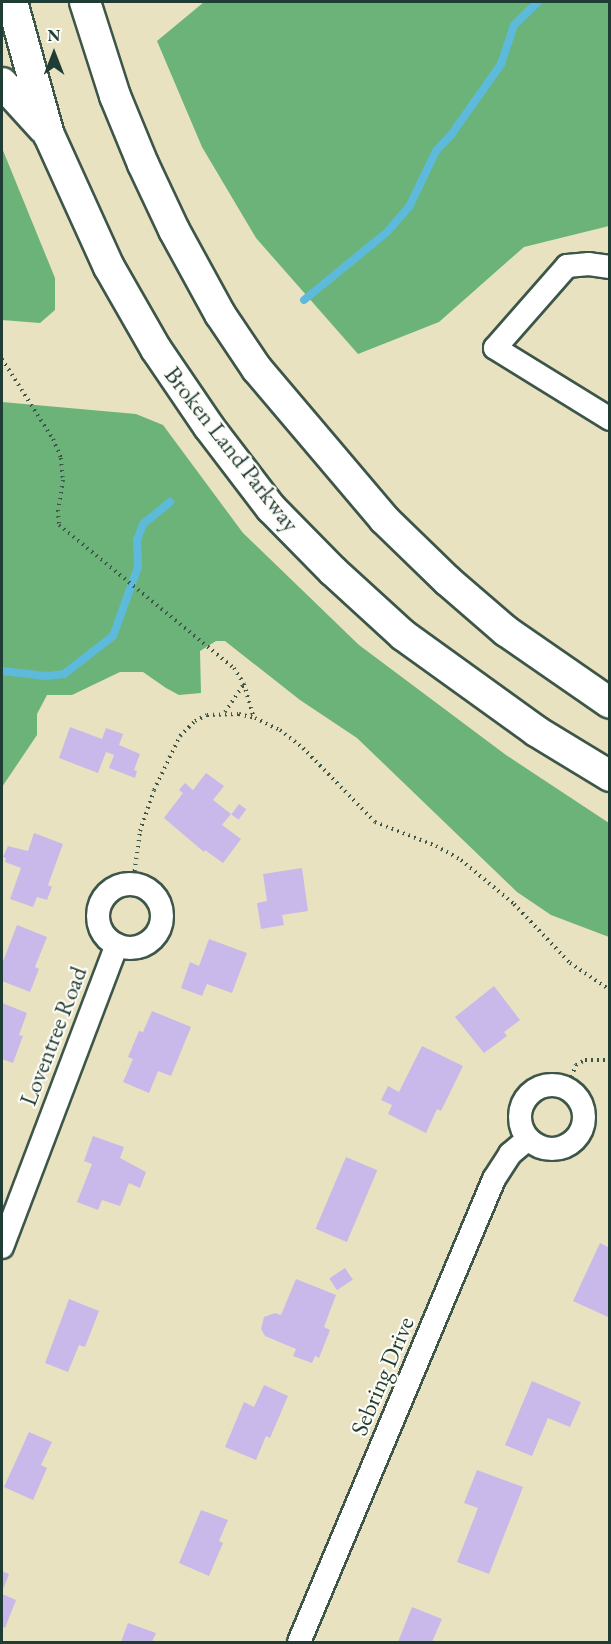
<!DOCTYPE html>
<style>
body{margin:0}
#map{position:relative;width:611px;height:1644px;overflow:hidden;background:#e9e2c0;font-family:"EB Garamond",serif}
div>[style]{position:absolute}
.forest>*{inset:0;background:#6cb37a}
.stream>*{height:8px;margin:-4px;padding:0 4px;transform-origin:4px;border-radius:4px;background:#5dbadb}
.building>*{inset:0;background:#c8b9ea;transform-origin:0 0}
.path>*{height:4px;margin-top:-2px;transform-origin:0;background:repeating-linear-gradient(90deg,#3d5649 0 1.5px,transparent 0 6px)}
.roads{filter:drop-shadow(2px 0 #3d5649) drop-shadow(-2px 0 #3d5649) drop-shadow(0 2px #3d5649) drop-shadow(0 -2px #3d5649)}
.minor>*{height:22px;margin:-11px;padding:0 11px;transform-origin:11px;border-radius:11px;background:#fff}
.minor>.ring{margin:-11px;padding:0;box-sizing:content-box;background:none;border:22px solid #fff;border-radius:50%}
.major>*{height:30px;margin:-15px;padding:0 15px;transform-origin:15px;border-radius:15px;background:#fff}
span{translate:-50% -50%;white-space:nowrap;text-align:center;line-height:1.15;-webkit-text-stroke:4.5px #fdfcf7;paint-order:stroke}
.street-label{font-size:24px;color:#1f3d34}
.frame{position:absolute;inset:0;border:3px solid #1f3d34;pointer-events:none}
.north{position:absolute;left:24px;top:24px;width:60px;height:60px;-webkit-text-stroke:4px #fdfcf7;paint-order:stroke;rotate:0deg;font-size:16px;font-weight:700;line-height:24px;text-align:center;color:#1f3d34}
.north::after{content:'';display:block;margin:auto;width:21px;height:27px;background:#1f3d34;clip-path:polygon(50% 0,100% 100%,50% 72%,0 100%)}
</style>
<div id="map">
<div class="forest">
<i style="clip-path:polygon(204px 2px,609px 2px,609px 226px,524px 247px,439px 322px,358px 354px,256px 238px,202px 147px,157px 41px)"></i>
<i style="clip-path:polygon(2px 148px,55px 278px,55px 310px,40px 323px,2px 320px)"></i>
<i style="clip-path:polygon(2px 402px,136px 414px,163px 425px,243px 533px,359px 645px,506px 755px,609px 823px,609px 937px,551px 915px,517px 892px,357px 738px,300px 700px,225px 641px,216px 641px,200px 651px,201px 693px,179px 695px,166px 688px,143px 672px,120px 672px,72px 695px,47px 695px,37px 714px,37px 735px,2px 787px)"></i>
</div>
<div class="stream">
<i style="left:304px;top:300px;width:107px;rotate:-39.3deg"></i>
<i style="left:387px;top:232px;width:33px;rotate:-49deg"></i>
<i style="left:409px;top:207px;width:62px;rotate:-64.3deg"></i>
<i style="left:436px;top:151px;width:22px;rotate:-47deg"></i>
<i style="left:451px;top:135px;width:87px;rotate:-54.8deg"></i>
<i style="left:501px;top:64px;width:41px;rotate:-71.6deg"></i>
<i style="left:514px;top:25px;width:33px;rotate:-44deg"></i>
<i style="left:2px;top:671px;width:44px;rotate:6.5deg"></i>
<i style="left:46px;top:676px;width:18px;rotate:-6deg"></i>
<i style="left:64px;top:674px;width:62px;rotate:-37.8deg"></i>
<i style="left:113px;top:636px;width:73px;rotate:-70.1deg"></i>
<i style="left:138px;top:567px;width:27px;rotate:-92deg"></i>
<i style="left:137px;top:540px;width:17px;rotate:-69deg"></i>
<i style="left:143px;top:524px;width:35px;rotate:-39deg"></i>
</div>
<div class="building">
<i style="clip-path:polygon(70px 727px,102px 739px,106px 728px,123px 734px,119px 745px,140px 754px,134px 770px,137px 771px,135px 778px,109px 768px,114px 755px,106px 752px,98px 773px,59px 758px)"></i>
<i style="clip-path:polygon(206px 773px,224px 786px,213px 800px,231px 814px,222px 825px,241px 839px,223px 863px,205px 850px,204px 852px,164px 818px,183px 793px,179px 790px,185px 783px,193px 790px)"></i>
<i style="left:239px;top:804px;width:9px;height:13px;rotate:36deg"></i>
<i style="clip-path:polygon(34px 833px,63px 844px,48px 885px,52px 887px,47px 900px,37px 897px,33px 907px,10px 899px,21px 868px,5px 862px,6px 858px,3px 857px,8px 846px,28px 851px)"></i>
<i style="clip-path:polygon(302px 868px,308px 911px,282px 915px,284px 925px,261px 929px,257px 903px,267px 901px,263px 874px)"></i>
<i style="clip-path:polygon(17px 925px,47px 937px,35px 967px,39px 969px,30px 992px,2px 981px,2px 964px)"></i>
<i style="clip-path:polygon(209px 939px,247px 953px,232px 993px,207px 984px,202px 996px,181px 988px,190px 962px,199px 966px)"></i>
<i style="clip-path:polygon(494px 986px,520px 1020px,504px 1032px,507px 1036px,484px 1053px,455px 1017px)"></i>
<i style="clip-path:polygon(2px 1003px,27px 1013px,19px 1035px,23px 1036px,13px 1063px,2px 1059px)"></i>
<i style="clip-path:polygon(152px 1011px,191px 1027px,171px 1076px,158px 1071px,149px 1093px,123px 1082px,133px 1059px,128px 1057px,139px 1031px,143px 1032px)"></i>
<i style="clip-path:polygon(422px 1046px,463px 1066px,441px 1111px,437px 1109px,426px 1133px,388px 1114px,392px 1105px,381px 1100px,388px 1086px,399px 1092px)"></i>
<i style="clip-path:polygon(93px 1136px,124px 1147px,120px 1158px,146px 1172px,140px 1188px,129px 1183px,120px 1206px,102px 1200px,98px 1210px,77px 1202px,92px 1164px,84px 1161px)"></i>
<i style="left:346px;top:1157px;width:34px;height:78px;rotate:23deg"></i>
<i style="clip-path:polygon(600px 1243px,610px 1248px,608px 1317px,573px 1301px)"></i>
<i style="left:345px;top:1268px;width:14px;height:19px;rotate:56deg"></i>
<i style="clip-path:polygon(296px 1279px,336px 1295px,324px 1327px,330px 1330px,319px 1358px,315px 1356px,312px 1363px,293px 1356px,296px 1349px,265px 1336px,261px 1329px,264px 1317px,275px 1313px,281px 1315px)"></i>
<i style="clip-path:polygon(69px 1299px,99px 1311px,85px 1347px,79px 1345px,68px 1372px,45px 1363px)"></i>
<i style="clip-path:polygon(532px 1381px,581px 1402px,570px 1427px,548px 1418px,532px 1456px,505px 1445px)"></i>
<i style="clip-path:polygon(264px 1385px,288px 1396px,270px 1438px,266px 1436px,256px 1460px,225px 1447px,244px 1402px,254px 1407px)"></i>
<i style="clip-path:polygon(29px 1432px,52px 1442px,41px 1465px,47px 1468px,33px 1500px,4px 1487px)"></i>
<i style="clip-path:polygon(477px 1470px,523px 1487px,489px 1574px,457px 1562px,478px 1508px,464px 1503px)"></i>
<i style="clip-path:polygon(201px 1510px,228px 1520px,219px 1541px,223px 1543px,209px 1576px,179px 1563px)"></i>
<i style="clip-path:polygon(2px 1571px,9px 1574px,2px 1592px)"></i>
<i style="clip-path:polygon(2px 1594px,16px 1600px,5px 1628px,2px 1626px)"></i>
<i style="clip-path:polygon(412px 1607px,442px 1619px,432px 1642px,398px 1642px)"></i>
<i style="clip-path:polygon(128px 1623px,156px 1633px,152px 1642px,121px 1642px)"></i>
</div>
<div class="path">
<i style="left:2px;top:359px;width:95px;rotate:57.5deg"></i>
<i style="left:53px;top:439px;width:21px;rotate:67deg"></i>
<i style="left:61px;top:458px;width:22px;rotate:85deg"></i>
<i style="left:63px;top:480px;width:30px;rotate:99deg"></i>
<i style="left:58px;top:510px;width:15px;rotate:86deg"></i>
<i style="left:59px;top:525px;width:226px;rotate:39.3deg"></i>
<i style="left:234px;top:668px;width:19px;rotate:58deg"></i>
<i style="left:244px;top:684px;width:35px;rotate:74deg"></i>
<i style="left:225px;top:712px;width:34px;rotate:-56deg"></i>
<i style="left:133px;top:883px;width:52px;rotate:-82.3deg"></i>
<i style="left:140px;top:831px;width:43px;rotate:-71.1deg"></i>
<i style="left:154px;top:790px;width:60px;rotate:-64.3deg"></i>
<i style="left:180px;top:736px;width:21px;rotate:-45deg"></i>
<i style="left:195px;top:721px;width:13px;rotate:-27deg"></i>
<i style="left:207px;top:715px;width:32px;rotate:-2deg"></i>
<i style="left:239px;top:714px;width:16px;rotate:14deg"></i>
<i style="left:255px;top:718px;width:28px;rotate:26deg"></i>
<i style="left:280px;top:730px;width:29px;rotate:38deg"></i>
<i style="left:303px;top:748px;width:103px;rotate:45.8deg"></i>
<i style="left:375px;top:822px;width:66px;rotate:21.5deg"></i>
<i style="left:436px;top:846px;width:29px;rotate:29deg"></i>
<i style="left:461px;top:860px;width:69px;rotate:39.7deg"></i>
<i style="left:514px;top:904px;width:81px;rotate:46.5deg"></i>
<i style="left:570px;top:963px;width:48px;rotate:34deg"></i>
<i style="left:567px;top:1088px;width:25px;rotate:-69deg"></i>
<i style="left:576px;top:1065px;width:10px;rotate:-29deg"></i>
<i style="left:585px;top:1060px;width:25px"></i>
</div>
<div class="roads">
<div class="minor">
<i style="left:610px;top:267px;width:21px;rotate:-172deg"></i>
<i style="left:589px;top:264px;width:22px;rotate:175deg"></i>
<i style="left:567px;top:266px;width:109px;rotate:131.3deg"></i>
<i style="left:495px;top:348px;width:135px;rotate:31.7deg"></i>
<i class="ring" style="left:98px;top:884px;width:42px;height:42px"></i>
<i class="ring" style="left:520px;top:1085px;width:42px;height:42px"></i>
<i style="left:2px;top:1247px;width:323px;rotate:-69.2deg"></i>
<i style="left:299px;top:1642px;width:502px;rotate:-67.16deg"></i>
<i style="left:494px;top:1179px;width:30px;rotate:-57deg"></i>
<i style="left:510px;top:1154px;width:23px;rotate:-40deg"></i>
</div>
<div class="major">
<i style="left:12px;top:2px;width:138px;rotate:74.5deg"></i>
<i style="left:49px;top:135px;width:145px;rotate:65.6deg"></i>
<i style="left:109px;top:267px;width:95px;rotate:60.2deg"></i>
<i style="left:156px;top:349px;width:94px;rotate:55.8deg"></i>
<i style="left:209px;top:427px;width:102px;rotate:52.6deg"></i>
<i style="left:271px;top:508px;width:88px;rotate:45.5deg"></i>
<i style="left:333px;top:571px;width:95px;rotate:42.4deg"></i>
<i style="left:403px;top:635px;width:164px;rotate:35.8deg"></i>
<i style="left:536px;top:731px;width:87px;rotate:31.3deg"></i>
<i style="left:85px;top:2px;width:99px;rotate:72.3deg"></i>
<i style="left:115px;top:96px;width:74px;rotate:67.6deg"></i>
<i style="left:143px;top:164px;width:73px;rotate:64.8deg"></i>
<i style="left:174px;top:230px;width:96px;rotate:61.3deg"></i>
<i style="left:220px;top:314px;width:66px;rotate:56.1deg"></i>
<i style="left:257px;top:369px;width:197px;rotate:49.7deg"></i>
<i style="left:384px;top:519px;width:89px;rotate:44.1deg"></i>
<i style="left:448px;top:581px;width:77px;rotate:40.8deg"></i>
<i style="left:506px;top:631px;width:126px;rotate:34.7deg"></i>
<i style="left:2px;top:83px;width:62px;rotate:47.6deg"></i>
</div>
</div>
<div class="street-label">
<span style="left:232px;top:449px;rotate:52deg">Broken Land Parkway</span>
<span style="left:53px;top:1036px;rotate:-69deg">Loventree Road</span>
<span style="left:382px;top:1376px;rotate:-67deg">Sebring Drive</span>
</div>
<div class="frame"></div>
<div class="north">N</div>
</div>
